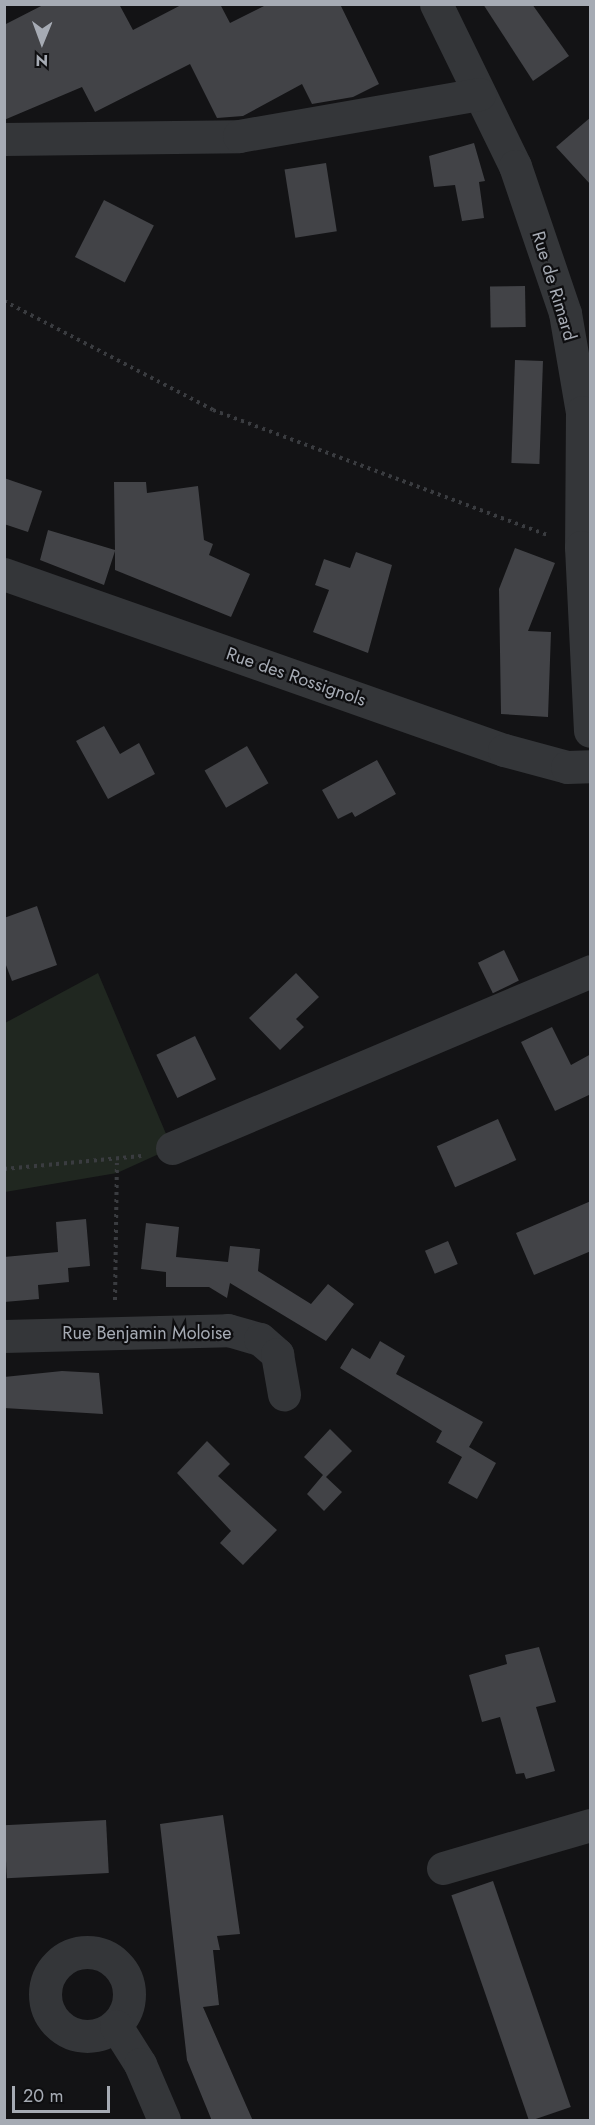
<!DOCTYPE html>
<style>
body{margin:0}
#map{position:relative;width:595px;height:2125px;overflow:hidden;background:#131315;font-family:Jost,sans-serif}
div>[style]{position:absolute}
.green>*{inset:0;background:#202720}
.building>*{inset:0;background:#424347;transform-origin:0 0}
.path>*{height:4px;margin-top:-2px;transform-origin:0;background:repeating-linear-gradient(90deg,#3a3c40 0 3px,transparent 0 7.5px)}
.minor>*{height:33px;margin:-16.5px;padding:0 16.5px;transform-origin:16.5px;border-radius:16.5px;background:#343639}
.minor>.ring{margin:-16.5px;padding:0;box-sizing:content-box;background:none;border:33px solid #343639;border-radius:50%}
span{translate:-50% -50%;white-space:nowrap;text-align:center;line-height:1.15;-webkit-text-stroke:4.5px #0e0e10;paint-order:stroke}
.street-label{font-size:18px;color:#a6abb4}
.frame{position:absolute;inset:0;border:6px solid #a6abb4;pointer-events:none}
.north{position:absolute;left:12px;top:12px;width:60px;height:60px;-webkit-text-stroke:4px #0e0e10;paint-order:stroke;rotate:181deg;font-size:16px;font-weight:700;line-height:24px;text-align:center;color:#a6abb4}
.north::after{content:'';display:block;margin:auto;width:21px;height:27px;background:#a6abb4;clip-path:polygon(50% 0,100% 100%,50% 72%,0 100%)}
.scale{position:absolute;left:12px;top:2086px;width:98px;height:27px;box-sizing:border-box;border:3px solid #a6abb4;border-top:0;padding-left:8px;font-size:18px;line-height:21px;white-space:nowrap;color:#a6abb4;-webkit-text-stroke:4px #0e0e10;paint-order:stroke}
</style>
<div id="map">
<div class="green">
<i style="clip-path:polygon(98px 973px,172px 1148px,117px 1173px,5px 1192px,5px 1023px)"></i>
</div>
<div class="building">
<i style="clip-path:polygon(45px 4px,119px 4px,133px 30px,183px 4px,220px 4px,230px 23px,268px 4px,340px 4px,379px 84px,353px 97px,312px 104px,302px 84px,243px 116px,217px 118px,190px 64px,95px 112px,82px 87px,4px 120px,4px 25px)"></i>
<i style="clip-path:polygon(483px 4px,532px 4px,569px 56px,533px 81px)"></i>
<i style="clip-path:polygon(591px 117px,591px 185px,556px 147px)"></i>
<i style="clip-path:polygon(474px 143px,485px 181px,479px 182px,484px 218px,462px 221px,455px 185px,434px 187px,429px 156px)"></i>
<i style="left:326px;top:163px;width:69px;height:42px;rotate:81deg"></i>
<i style="left:104px;top:200px;width:56px;height:64px;rotate:27deg"></i>
<i style="left:525px;top:286px;width:41px;height:35px;rotate:89deg"></i>
<i style="left:515px;top:360px;width:28px;height:103px;rotate:2deg"></i>
<i style="clip-path:polygon(4px 478px,42px 491px,28px 532px,4px 524px)"></i>
<i style="clip-path:polygon(114px 482px,146px 482px,147px 493px,198px 486px,204px 540px,213px 544px,209px 555px,250px 574px,231px 617px,115px 570px,115px 551px,104px 585px,40px 560px,48px 530px,115px 550px)"></i>
<i style="clip-path:polygon(515px 548px,555px 563px,528px 631px,551px 632px,548px 717px,501px 714px,499px 589px)"></i>
<i style="clip-path:polygon(356px 552px,392px 565px,368px 653px,313px 632px,329px 590px,315px 585px,324px 559px,350px 568px)"></i>
<i style="clip-path:polygon(104px 726px,120px 754px,139px 743px,155px 774px,108px 799px,76px 741px)"></i>
<i style="left:247px;top:746px;width:43px;height:49px;rotate:60deg"></i>
<i style="clip-path:polygon(377px 760px,396px 794px,355px 817px,352px 812px,338px 819px,322px 790px)"></i>
<i style="clip-path:polygon(37px 906px,57px 965px,12px 981px,4px 960px,4px 918px)"></i>
<i style="left:504px;top:950px;width:34px;height:29px;rotate:64deg"></i>
<i style="clip-path:polygon(296px 973px,319px 997px,296px 1019px,304px 1027px,280px 1050px,249px 1018px)"></i>
<i style="clip-path:polygon(552px 1027px,571px 1065px,591px 1054px,591px 1094px,555px 1111px,521px 1042px)"></i>
<i style="left:195px;top:1036px;width:48px;height:43px;rotate:64deg"></i>
<i style="left:498px;top:1119px;width:45px;height:67px;rotate:66deg"></i>
<i style="clip-path:polygon(591px 1201px,591px 1251px,534px 1275px,516px 1233px)"></i>
<i style="clip-path:polygon(86px 1219px,90px 1266px,68px 1268px,69px 1282px,38px 1285px,39px 1299px,4px 1302px,4px 1257px,58px 1252px,56px 1222px)"></i>
<i style="clip-path:polygon(146px 1223px,179px 1227px,176px 1257px,228px 1262px,230px 1246px,260px 1249px,258px 1271px,311px 1304px,328px 1284px,354px 1304px,326px 1341px,230px 1283px,227px 1298px,209px 1287px,166px 1287px,166px 1272px,141px 1269px)"></i>
<i style="left:448px;top:1241px;width:25px;height:25px;rotate:67deg"></i>
<i style="clip-path:polygon(380px 1341px,405px 1356px,396px 1374px,483px 1422px,469px 1447px,496px 1463px,477px 1499px,448px 1483px,462px 1457px,436px 1442px,442px 1431px,340px 1368px,352px 1348px,370px 1359px)"></i>
<i style="clip-path:polygon(62px 1371px,99px 1373px,103px 1414px,4px 1408px,4px 1377px)"></i>
<i style="clip-path:polygon(330px 1429px,352px 1451px,326px 1477px,342px 1492px,324px 1511px,307px 1494px,323px 1475px,304px 1457px)"></i>
<i style="clip-path:polygon(207px 1441px,230px 1464px,218px 1476px,277px 1530px,243px 1565px,220px 1543px,231px 1531px,177px 1473px)"></i>
<i style="clip-path:polygon(539px 1647px,556px 1702px,536px 1707px,555px 1771px,526px 1779px,524px 1773px,516px 1774px,500px 1717px,482px 1722px,469px 1675px,507px 1664px,505px 1655px)"></i>
<i style="clip-path:polygon(223px 1815px,240px 1934px,217px 1936px,220px 1950px,213px 1950px,219px 2005px,203px 2007px,253px 2121px,212px 2121px,187px 2060px,160px 1824px)"></i>
<i style="left:106px;top:1820px;width:53px;height:102px;rotate:87deg"></i>
<i style="left:493px;top:1881px;width:239px;height:44px;rotate:71deg"></i>
</div>
<div class="path">
<i style="left:4px;top:301px;width:236px;rotate:27.5deg"></i>
<i style="left:213px;top:410px;width:358px;rotate:20.5deg"></i>
<i style="left:4px;top:1169px;width:138px;rotate:-5.4deg"></i>
<i style="left:115px;top:1300px;width:137px;rotate:-89.2deg"></i>
</div>
<div class="minor">
<i style="left:436px;top:4px;width:180px;rotate:64deg"></i>
<i style="left:515px;top:166px;width:155px;rotate:71.2deg"></i>
<i style="left:565px;top:313px;width:100px;rotate:80.3deg"></i>
<i style="left:582px;top:412px;width:135px;rotate:90.4deg"></i>
<i style="left:581px;top:547px;width:184px;rotate:87.2deg"></i>
<i style="left:4px;top:139px;width:235px;rotate:-0.7deg"></i>
<i style="left:239px;top:136px;width:244px;rotate:-9.9deg"></i>
<i style="left:4px;top:574px;width:530px;rotate:19.39deg"></i>
<i style="left:504px;top:750px;width:65px;rotate:15.1deg"></i>
<i style="left:567px;top:767px;width:23px;rotate:-2deg"></i>
<i style="left:172px;top:1148px;width:454px;rotate:-22.9deg"></i>
<i style="left:4px;top:1336px;width:224px;rotate:-1.5deg"></i>
<i style="left:228px;top:1330px;width:33px;rotate:16deg"></i>
<i style="left:260px;top:1339px;width:23px;rotate:41deg"></i>
<i style="left:277px;top:1354px;width:41px;rotate:80.1deg"></i>
<i style="left:443px;top:1868px;width:153px;rotate:-16.3deg"></i>
<i class="ring" style="left:45px;top:1952px;width:51px;height:51px"></i>
<i style="left:116px;top:2026px;width:45px;rotate:57.7deg"></i>
<i style="left:140px;top:2064px;width:61px;rotate:66.8deg"></i>
</div>
<div class="street-label">
<span style="left:554px;top:286px;rotate:73deg">Rue de Rimard</span>
<span style="left:296px;top:677px;rotate:19deg">Rue des Rossignols</span>
<span style="left:147px;top:1333px">Rue Benjamin Moloise</span>
</div>
<div class="frame"></div>
<div class="north">N</div>
<div class="scale">20 m</div>
</div>
